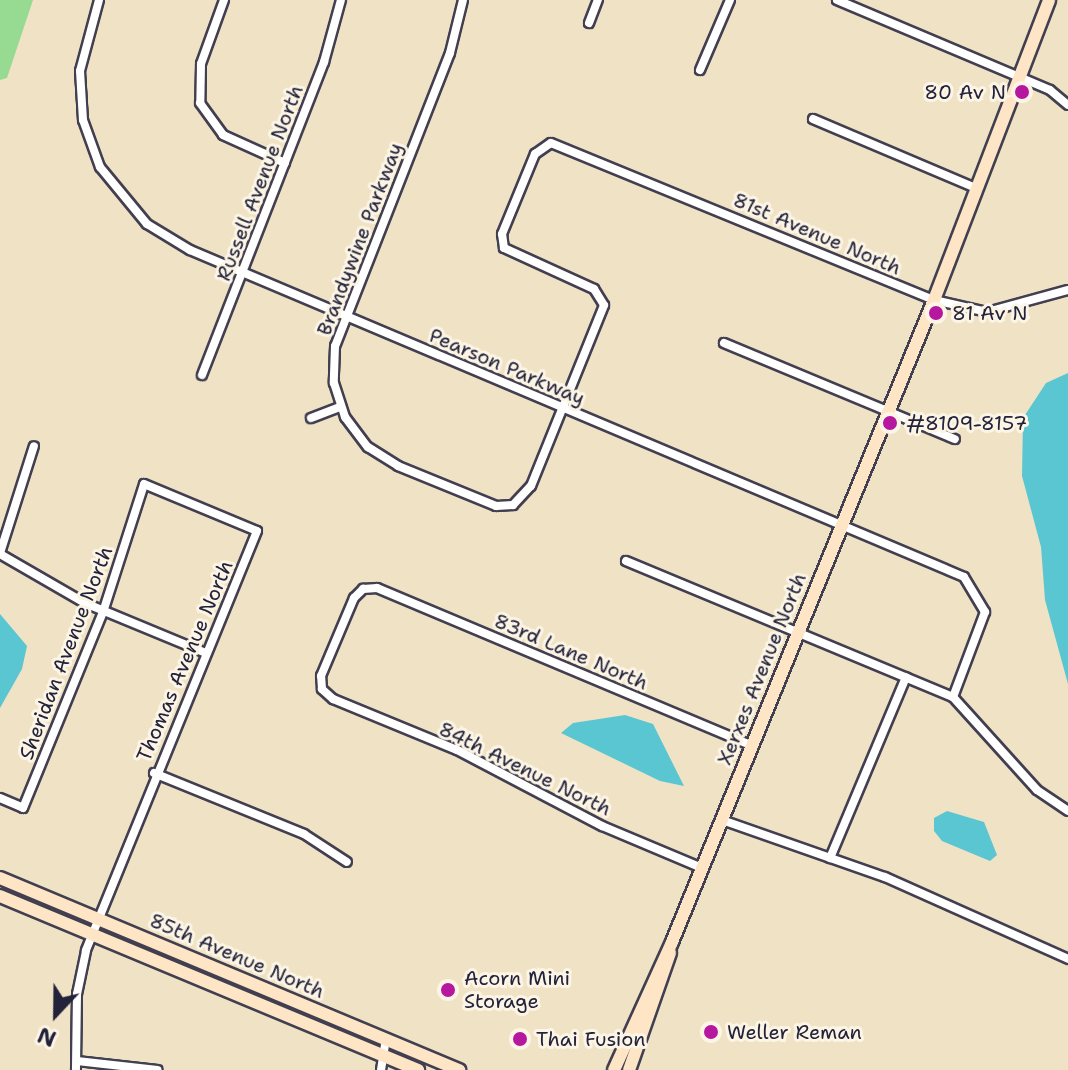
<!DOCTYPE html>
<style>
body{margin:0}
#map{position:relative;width:1068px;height:1070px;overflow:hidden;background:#f0e3c5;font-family:"Shantell Sans",sans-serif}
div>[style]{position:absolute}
.green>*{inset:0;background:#97da92}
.water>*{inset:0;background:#5ac6d1}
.roads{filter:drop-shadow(2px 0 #413f50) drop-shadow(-2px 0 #413f50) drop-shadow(0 2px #413f50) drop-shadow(0 -2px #413f50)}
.street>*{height:8px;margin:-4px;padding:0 4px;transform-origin:4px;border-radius:4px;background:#fff}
.secondary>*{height:12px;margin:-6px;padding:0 6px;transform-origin:6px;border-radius:6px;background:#fee5c5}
.dots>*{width:22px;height:22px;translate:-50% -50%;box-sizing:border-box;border:4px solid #fcf5e5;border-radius:50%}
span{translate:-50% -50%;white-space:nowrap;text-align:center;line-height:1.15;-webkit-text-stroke:6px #fcf5e5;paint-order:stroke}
.poi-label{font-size:20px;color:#22223b}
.right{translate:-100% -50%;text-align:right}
.left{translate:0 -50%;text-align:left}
.street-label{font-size:20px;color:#22223b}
.north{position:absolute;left:16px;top:974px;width:80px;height:80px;-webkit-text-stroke:6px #fcf5e5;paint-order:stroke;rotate:202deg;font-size:22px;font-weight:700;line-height:32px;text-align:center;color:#22223b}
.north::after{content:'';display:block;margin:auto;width:28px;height:36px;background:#22223b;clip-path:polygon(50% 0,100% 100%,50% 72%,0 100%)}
</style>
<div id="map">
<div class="green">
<i style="clip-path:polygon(0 0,33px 0,7px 78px,0 80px)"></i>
</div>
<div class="water">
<i style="clip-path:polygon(1068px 373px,1068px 684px,1045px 600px,1041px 547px,1022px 476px,1023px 418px,1046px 383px)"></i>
<i style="clip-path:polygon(0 614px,27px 646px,22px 669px,0 708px)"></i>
<i style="clip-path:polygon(625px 715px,653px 724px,684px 786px,660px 781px,561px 733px,573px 723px)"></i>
<i style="clip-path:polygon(947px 811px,984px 822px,997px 855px,990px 861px,942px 841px,934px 831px,934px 818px)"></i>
</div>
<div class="roads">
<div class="street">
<i style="left:99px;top:0;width:73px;rotate:105deg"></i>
<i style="left:80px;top:71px;width:49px;rotate:86.5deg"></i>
<i style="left:83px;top:120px;width:50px;rotate:70.1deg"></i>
<i style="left:100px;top:167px;width:74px;rotate:50.5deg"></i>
<i style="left:147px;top:224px;width:50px;rotate:31.2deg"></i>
<i style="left:190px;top:250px;width:840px;rotate:22.9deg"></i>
<i style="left:964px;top:577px;width:41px;rotate:59deg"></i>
<i style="left:985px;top:612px;width:91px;rotate:110.6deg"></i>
<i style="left:224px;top:0;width:68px;rotate:109.8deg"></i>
<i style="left:201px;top:64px;width:39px;rotate:91deg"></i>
<i style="left:200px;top:103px;width:39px;rotate:54deg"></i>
<i style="left:223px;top:135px;width:68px;rotate:24.3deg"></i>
<i style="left:463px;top:0;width:55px;rotate:103.8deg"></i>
<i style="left:450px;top:53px;width:315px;rotate:111.4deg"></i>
<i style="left:335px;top:346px;width:37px;rotate:92deg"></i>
<i style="left:334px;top:383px;width:36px;rotate:72deg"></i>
<i style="left:345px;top:417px;width:38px;rotate:53deg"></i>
<i style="left:368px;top:447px;width:36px;rotate:32deg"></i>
<i style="left:398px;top:466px;width:106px;rotate:22.2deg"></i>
<i style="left:496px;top:506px;width:17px;rotate:-3deg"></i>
<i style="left:513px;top:505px;width:26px;rotate:-47deg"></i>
<i style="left:531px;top:486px;width:195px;rotate:-68deg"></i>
<i style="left:604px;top:305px;width:19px;rotate:-122deg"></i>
<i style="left:594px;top:289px;width:99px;rotate:-155.5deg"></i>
<i style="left:504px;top:248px;width:14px;rotate:-98deg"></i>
<i style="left:502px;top:234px;width:87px;rotate:-67.6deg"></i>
<i style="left:535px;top:154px;width:19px;rotate:-35deg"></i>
<i style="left:551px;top:143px;width:414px;rotate:22.3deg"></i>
<i style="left:934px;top:300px;width:54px;rotate:12.8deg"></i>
<i style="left:987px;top:312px;width:84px;rotate:-15.2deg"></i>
<i style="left:837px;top:0;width:231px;rotate:22.9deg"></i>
<i style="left:1050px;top:90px;width:23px;rotate:40deg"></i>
<i style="left:589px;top:23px;width:25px;rotate:-69deg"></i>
<i style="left:700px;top:70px;width:76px;rotate:-66.8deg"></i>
<i style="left:813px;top:119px;width:179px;rotate:23deg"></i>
<i style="left:724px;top:343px;width:250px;rotate:22.6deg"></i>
<i style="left:202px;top:375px;width:336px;rotate:-68.7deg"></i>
<i style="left:324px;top:62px;width:64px;rotate:-74.7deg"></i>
<i style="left:311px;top:418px;width:31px;rotate:-21deg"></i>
<i style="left:0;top:553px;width:112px;rotate:-72.4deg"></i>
<i style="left:0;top:554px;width:98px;rotate:30deg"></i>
<i style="left:85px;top:603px;width:131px;rotate:22.5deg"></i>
<i style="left:626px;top:561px;width:354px;rotate:22.6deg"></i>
<i style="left:953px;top:697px;width:125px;rotate:47.9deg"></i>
<i style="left:1037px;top:790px;width:37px;rotate:34deg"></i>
<i style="left:154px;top:773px;width:162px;rotate:22.1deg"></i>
<i style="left:304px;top:834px;width:51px;rotate:33.1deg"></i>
<i style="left:0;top:798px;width:25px;rotate:23deg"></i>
<i style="left:23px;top:808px;width:212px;rotate:-67.8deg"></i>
<i style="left:103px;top:612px;width:134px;rotate:-72.2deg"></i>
<i style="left:144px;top:484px;width:122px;rotate:22.6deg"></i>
<i style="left:257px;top:531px;width:453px;rotate:112.2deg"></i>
<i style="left:86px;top:951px;width:44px;rotate:101.8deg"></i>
<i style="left:77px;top:994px;width:76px;rotate:90.8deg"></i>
<i style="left:722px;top:820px;width:173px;rotate:19.3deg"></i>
<i style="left:885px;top:877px;width:201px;rotate:24.1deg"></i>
<i style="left:830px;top:858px;width:196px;rotate:-67.2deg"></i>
<i style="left:702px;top:868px;width:108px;rotate:-157.2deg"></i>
<i style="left:602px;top:826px;width:164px;rotate:-152.3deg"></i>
<i style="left:457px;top:750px;width:134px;rotate:-157.6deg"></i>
<i style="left:333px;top:699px;width:15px;rotate:-138deg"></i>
<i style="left:322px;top:689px;width:13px;rotate:-94deg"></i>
<i style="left:321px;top:676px;width:85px;rotate:-67.1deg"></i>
<i style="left:354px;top:598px;width:13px;rotate:-45deg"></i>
<i style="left:363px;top:589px;width:14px;rotate:-4deg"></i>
<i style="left:377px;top:588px;width:407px;rotate:22.8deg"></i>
<i style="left:77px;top:1061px;width:81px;rotate:6.4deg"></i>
<i style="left:381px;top:1070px;width:30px;rotate:-81deg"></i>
</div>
<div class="secondary">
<i style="left:0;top:878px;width:498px;rotate:22.7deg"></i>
<i style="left:0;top:896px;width:453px;rotate:22.6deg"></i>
<i style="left:614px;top:1070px;width:141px;rotate:-65.6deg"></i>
<i style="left:672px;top:942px;width:693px;rotate:-67.8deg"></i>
<i style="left:934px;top:300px;width:321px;rotate:-69deg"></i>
<i style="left:629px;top:1070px;width:124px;rotate:-70.7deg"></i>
</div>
</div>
<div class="dots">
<i style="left:1022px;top:92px;background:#b5179e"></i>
<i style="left:936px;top:313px;background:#b5179e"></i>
<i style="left:890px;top:423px;background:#b5179e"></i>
<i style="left:448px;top:990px;background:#b5179e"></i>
<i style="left:711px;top:1032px;background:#b5179e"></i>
<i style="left:520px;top:1039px;background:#b5179e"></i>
</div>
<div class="poi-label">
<span class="right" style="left:1006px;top:92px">80 Av N</span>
<span class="left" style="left:952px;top:313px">81 Av N</span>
<span class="left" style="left:906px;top:423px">#8109-8157</span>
<span class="left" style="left:464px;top:990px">Acorn Mini<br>Storage</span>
<span class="left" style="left:727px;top:1032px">Weller Reman</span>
<span class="left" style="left:536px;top:1039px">Thai Fusion</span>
</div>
<div class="street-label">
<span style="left:260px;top:183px;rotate:-69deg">Russell Avenue North</span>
<span style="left:817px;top:234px;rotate:23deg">81st Avenue North</span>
<span style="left:360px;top:239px;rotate:-69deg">Brandywine Parkway</span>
<span style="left:507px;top:367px;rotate:23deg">Pearson Parkway</span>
<span style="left:571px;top:652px;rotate:23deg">83rd Lane North</span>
<span style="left:66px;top:653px;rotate:-69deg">Sheridan Avenue North</span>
<span style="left:185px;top:661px;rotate:-67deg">Thomas Avenue North</span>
<span style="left:762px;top:669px;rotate:-68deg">Xerxes Avenue North</span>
<span style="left:525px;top:769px;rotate:26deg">84th Avenue North</span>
<span style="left:237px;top:956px;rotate:23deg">85th Avenue North</span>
</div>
<div class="north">N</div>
</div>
